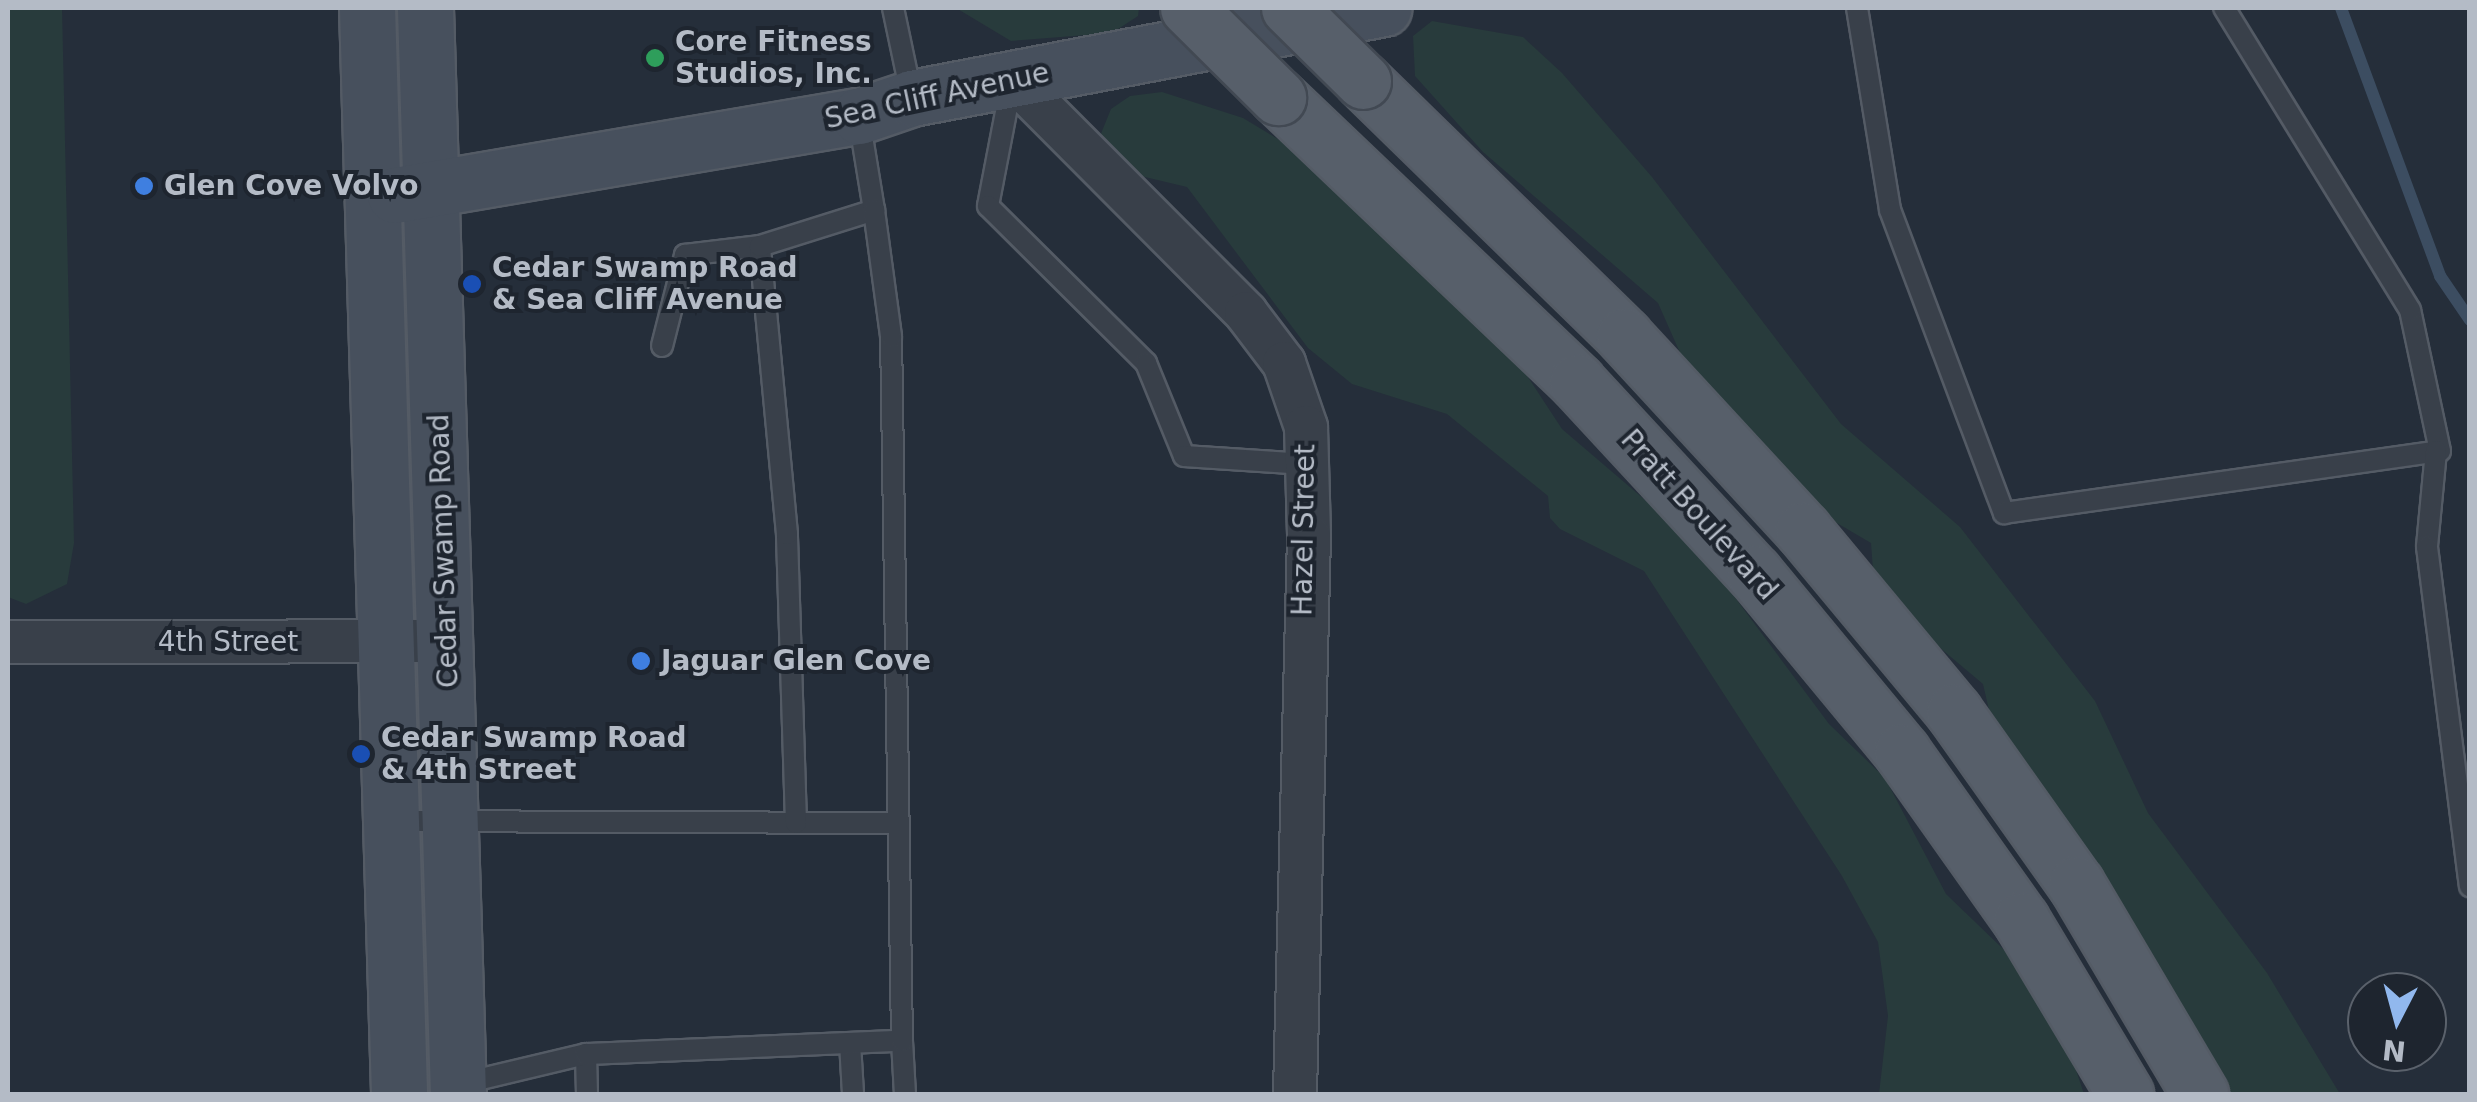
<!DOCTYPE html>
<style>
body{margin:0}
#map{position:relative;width:2477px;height:1102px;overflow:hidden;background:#252e3a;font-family:"DejaVu Sans",sans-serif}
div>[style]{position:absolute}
.green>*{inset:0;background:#283b3c}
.stream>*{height:12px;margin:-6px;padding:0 6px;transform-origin:6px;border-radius:6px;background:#3c4d61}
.roads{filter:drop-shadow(2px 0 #545b65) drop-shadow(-2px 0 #545b65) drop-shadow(0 2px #545b65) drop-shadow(0 -2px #545b65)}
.lane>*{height:20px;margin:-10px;padding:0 10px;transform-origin:10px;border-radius:10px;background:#39404a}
.street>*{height:42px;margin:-21px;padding:0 21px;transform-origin:21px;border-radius:21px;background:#39404a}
.secondary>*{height:55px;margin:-27.5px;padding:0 27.5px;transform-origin:27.5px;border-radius:27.5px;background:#47505d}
.primary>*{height:55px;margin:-27.5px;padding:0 27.5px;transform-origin:27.5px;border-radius:27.5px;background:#575f6a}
.bridges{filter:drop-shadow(2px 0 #424953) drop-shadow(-2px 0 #424953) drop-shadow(0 2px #424953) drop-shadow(0 -2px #424953)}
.primary-bridge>*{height:55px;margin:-27.5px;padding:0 27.5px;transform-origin:27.5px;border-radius:27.5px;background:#575f6a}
.dots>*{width:28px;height:28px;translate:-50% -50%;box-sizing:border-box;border:5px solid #1e252f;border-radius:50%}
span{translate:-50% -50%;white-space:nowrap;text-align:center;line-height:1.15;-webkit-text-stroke:8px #1e252f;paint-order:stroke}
.poi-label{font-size:28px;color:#b4bbc6;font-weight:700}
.left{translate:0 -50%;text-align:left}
.street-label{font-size:28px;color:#b4bbc6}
.frame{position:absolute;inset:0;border:10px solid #b4bbc6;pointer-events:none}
.north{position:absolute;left:2347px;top:972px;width:100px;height:100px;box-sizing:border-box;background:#1e252f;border:2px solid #5a616b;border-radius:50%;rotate:186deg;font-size:28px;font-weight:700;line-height:40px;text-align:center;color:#b4bbc6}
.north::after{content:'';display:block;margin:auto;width:35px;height:45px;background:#91b8ee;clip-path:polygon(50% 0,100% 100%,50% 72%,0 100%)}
</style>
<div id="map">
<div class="green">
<i style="clip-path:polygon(8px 8px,62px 8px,74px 543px,67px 584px,26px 604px,8px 597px)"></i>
<i style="clip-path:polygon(956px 8px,1139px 8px,1138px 16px,1112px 33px,1011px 41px)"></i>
<i style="clip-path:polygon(1432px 21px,1523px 37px,1562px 73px,1652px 177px,1841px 424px,1960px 527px,2095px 701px,2148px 813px,2267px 973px,2340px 1094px,2213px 1094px,1992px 723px,1983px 684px,1889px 605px,1873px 570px,1871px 543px,1830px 519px,1689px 373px,1658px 303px,1483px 152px,1415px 76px,1413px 36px)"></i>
<i style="clip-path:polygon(1162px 92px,1243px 118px,1341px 177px,1488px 316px,1562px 429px,1693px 541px,1829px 724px,1885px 778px,1946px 894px,2025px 970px,2057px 1013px,2084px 1094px,1879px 1094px,1888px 1016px,1878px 942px,1842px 876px,1644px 571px,1560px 529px,1550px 518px,1548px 496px,1447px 414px,1352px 384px,1308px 348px,1187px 187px,1124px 172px,1108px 157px,1100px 136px,1111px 109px,1130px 96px)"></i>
</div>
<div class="stream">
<i style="left:2341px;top:8px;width:286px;rotate:69.7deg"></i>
<i style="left:2440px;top:276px;width:53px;rotate:55.7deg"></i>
</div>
<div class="roads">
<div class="lane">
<i style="left:893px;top:8px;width:92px;rotate:78.1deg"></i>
<i style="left:1857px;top:8px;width:205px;rotate:80.7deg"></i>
<i style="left:1890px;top:210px;width:324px;rotate:69.4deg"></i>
<i style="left:2004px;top:513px;width:440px;rotate:-8.1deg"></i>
<i style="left:2440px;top:451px;width:144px;rotate:-102deg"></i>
<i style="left:2410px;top:310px;width:355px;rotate:-121.6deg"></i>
<i style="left:1012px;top:81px;width:127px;rotate:100.9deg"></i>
<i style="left:988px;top:206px;width:223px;rotate:44.8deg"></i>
<i style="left:1146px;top:363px;width:100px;rotate:67.8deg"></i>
<i style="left:1184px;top:456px;width:122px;rotate:3.8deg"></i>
<i style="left:662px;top:346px;width:94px;rotate:-75.8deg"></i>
<i style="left:685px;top:255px;width:76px;rotate:-6.8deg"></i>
<i style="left:2436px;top:451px;width:96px;rotate:95.4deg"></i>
<i style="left:2427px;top:547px;width:342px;rotate:82.8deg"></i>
<i style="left:392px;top:821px;width:507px;rotate:0.23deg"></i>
<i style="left:796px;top:823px;width:289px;rotate:-91.8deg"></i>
<i style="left:787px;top:534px;width:289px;rotate:-95.4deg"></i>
<i style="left:760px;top:246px;width:120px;rotate:-17.5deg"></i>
<i style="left:874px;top:210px;width:93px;rotate:-99.3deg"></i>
<i style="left:902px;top:1041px;width:53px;rotate:86.8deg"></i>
<i style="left:850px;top:1043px;width:51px;rotate:86.6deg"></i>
<i style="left:586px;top:1054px;width:40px;rotate:88.6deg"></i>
<i style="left:460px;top:1084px;width:130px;rotate:-13.4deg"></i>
<i style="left:586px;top:1054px;width:316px;rotate:-2.4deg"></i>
<i style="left:902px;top:1041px;width:705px;rotate:-90.89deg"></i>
<i style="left:891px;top:336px;width:127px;rotate:-97.7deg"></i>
</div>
<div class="street">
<i style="left:1012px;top:78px;width:332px;rotate:45.1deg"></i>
<i style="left:1246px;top:313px;width:63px;rotate:52.8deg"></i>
<i style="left:1284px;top:363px;width:68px;rotate:71deg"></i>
<i style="left:1306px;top:427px;width:109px;rotate:88.4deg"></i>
<i style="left:1309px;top:536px;width:558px;rotate:91.44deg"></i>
<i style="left:8px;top:642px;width:409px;rotate:-0.1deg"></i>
</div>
<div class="secondary">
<i style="left:367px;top:8px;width:1086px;rotate:88.31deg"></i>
<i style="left:425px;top:8px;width:1087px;rotate:88.26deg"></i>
<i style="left:395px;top:195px;width:471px;rotate:-9.7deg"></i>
<i style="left:859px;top:116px;width:56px;rotate:-18.8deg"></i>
<i style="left:912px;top:98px;width:480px;rotate:-10.8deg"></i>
</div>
<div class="primary">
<i style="left:1363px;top:81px;width:365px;rotate:44.3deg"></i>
<i style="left:1624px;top:336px;width:264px;rotate:47.3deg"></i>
<i style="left:1803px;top:530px;width:236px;rotate:50.3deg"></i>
<i style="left:1954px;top:712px;width:211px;rotate:54.7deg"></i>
<i style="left:2076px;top:884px;width:244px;rotate:59.4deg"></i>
<i style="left:1278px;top:97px;width:413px;rotate:43.6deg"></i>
<i style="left:1577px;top:382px;width:260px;rotate:47.2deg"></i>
<i style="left:1754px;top:573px;width:232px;rotate:50.4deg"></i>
<i style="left:1902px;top:752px;width:206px;rotate:54.7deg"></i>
<i style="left:2021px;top:920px;width:203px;rotate:59.1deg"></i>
</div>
</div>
<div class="bridges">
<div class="primary-bridge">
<i style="left:1188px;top:8px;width:127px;rotate:44.7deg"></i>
<i style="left:1289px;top:8px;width:104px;rotate:44.6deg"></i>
</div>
</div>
<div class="dots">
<i style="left:655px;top:58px;background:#2e9e5b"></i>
<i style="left:144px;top:186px;background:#3f7fe0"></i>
<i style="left:472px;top:284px;background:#1a4fb4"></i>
<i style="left:641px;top:661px;background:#3f7fe0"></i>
<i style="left:361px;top:754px;background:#1a4fb4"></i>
</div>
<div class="poi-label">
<span class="left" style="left:675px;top:58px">Core Fitness<br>Studios, Inc.</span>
<span class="left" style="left:164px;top:186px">Glen Cove Volvo</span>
<span class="left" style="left:492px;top:284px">Cedar Swamp Road<br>&amp; Sea Cliff Avenue</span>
<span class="left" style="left:661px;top:661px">Jaguar Glen Cove</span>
<span class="left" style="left:381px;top:754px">Cedar Swamp Road<br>&amp; 4th Street</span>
</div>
<div class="street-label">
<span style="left:937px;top:96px;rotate:-12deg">Sea Cliff Avenue</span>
<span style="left:1699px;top:515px;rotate:48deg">Pratt Boulevard</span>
<span style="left:1304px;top:530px;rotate:-89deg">Hazel Street</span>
<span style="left:444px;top:551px;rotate:-92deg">Cedar Swamp Road</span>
<span style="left:228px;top:642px">4th Street</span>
</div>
<div class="frame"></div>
<div class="north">N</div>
</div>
